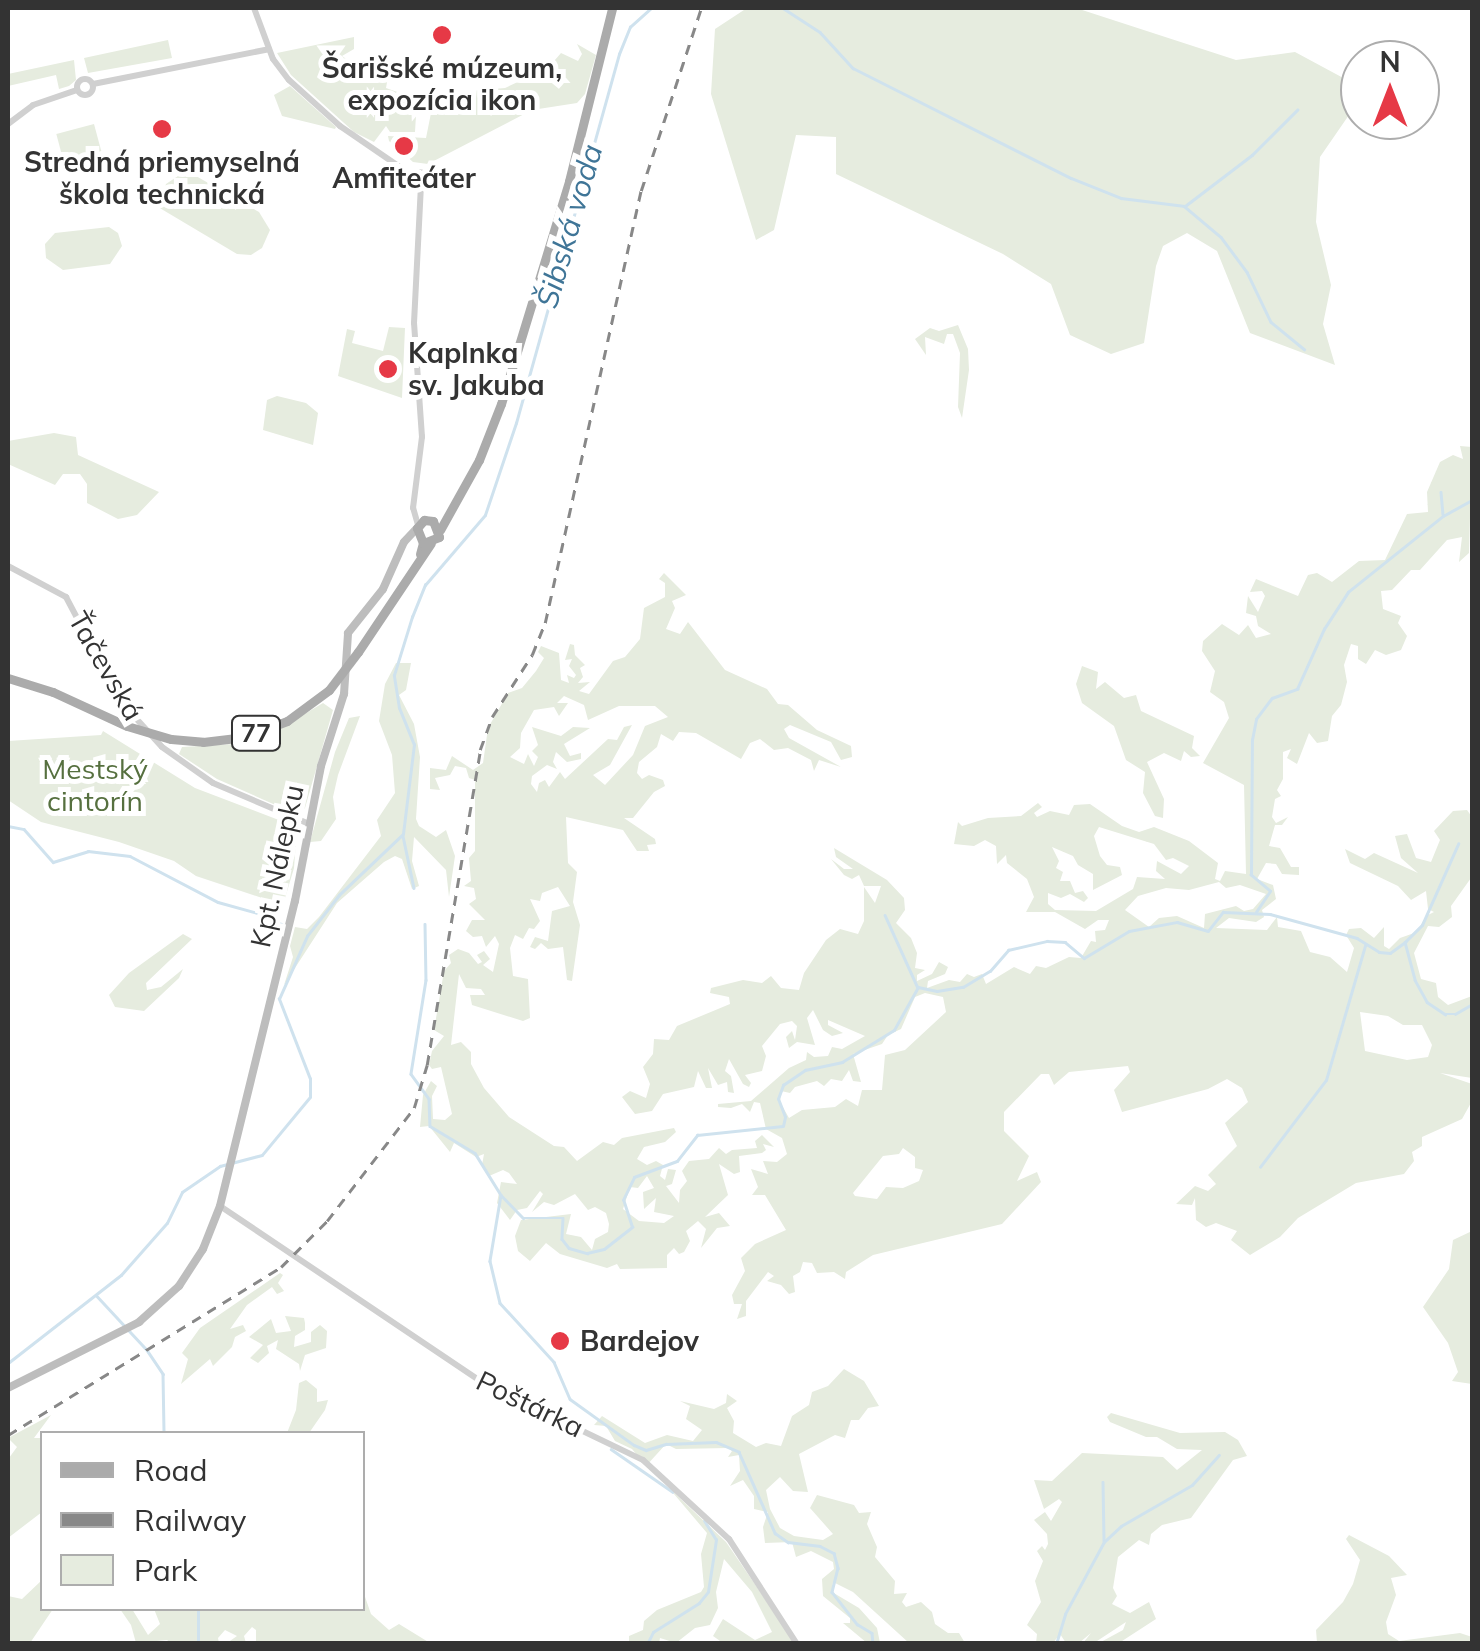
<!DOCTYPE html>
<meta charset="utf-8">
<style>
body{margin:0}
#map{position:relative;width:1480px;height:1651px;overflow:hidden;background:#fff;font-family:Mulish,sans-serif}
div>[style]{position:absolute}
.green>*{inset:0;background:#e6ecdf;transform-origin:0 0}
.stream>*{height:2.5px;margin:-1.25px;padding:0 1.25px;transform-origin:1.25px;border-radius:1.25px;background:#cfe2ee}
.tertiary>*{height:6px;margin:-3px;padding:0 3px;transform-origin:3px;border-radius:3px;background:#d0d0d0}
.tertiary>.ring{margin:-3px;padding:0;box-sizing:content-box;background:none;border:6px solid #d0d0d0;border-radius:50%}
.secondary>*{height:8px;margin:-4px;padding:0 4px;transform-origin:4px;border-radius:4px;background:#bdbdbd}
.primary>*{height:9px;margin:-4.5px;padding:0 4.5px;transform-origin:4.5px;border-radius:4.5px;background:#ababab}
.rail>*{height:2.5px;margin-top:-1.25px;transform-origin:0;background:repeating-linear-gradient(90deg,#888 0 10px,transparent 0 18px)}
.primary-bridge>*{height:9px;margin:-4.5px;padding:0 4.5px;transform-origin:4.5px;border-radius:4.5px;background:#ababab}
.dots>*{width:28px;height:28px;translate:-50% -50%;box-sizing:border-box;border:5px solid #fff;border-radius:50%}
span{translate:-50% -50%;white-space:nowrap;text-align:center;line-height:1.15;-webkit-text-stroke:10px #fff;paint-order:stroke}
.shield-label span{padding:2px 8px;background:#fff;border:2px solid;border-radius:8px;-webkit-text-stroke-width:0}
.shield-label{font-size:25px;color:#333;font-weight:700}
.poi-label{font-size:28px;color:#333;font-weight:700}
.left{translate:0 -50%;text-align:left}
.street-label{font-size:28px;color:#333}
.park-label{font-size:28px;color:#56703f}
.water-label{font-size:30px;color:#3f7597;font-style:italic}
.frame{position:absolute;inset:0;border:10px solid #333;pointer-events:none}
.legend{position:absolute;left:40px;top:1431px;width:325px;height:180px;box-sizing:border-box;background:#fff;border:2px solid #adadad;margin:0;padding:12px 18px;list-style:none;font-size:30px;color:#333}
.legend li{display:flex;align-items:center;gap:20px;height:50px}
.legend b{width:50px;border:2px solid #adadad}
.north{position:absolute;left:1340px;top:40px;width:100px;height:100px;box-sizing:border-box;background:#fff;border:2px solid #adadad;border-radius:50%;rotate:0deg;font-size:28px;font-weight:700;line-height:40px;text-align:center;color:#333}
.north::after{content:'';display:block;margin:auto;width:35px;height:45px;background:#e63946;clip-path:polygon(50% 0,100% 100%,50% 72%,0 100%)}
</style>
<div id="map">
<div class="green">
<i style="clip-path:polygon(747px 8px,1076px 8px,1236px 60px,1295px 52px,1360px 87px,1360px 99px,1320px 157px,1316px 222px,1331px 285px,1323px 324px,1335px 365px,1250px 333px,1217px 251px,1187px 233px,1163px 246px,1156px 266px,1144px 343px,1111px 354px,1070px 335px,1051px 284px,1003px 254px,836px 174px,836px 137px,796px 135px,774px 230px,756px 240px,711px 94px,715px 29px)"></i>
<i style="clip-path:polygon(354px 37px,354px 49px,342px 56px,368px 74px,389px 71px,386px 88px,417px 99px,415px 132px,390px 132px,386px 126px,374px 142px,354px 132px,291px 75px,277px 53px)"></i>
<i style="clip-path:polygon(168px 40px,172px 58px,88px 73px,84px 58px)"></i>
<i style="clip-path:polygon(577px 44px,596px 55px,585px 94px,577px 103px,532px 110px,428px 164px,413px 162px,389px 141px,388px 136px,426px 138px,431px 113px,441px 110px,444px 93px,505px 88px,548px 68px,561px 53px,578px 61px,582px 54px)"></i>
<i style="clip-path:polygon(74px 60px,76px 80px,69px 86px,59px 89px,56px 75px,8px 86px,8px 74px)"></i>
<i style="clip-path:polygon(290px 86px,336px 127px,335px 129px,282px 116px,274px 95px)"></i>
<i style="left:94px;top:124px;width:28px;height:39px;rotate:75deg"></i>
<i style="clip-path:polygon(181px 174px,196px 176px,259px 212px,270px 230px,262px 248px,251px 255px,237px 254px,158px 207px,166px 184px)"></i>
<i style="clip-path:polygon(109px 227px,118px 233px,122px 246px,110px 264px,63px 270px,46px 258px,45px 244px,55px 233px)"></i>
<i style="clip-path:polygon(958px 325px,968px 349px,969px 370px,962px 418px,958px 407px,960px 353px,953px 334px,947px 334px,944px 344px,925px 337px,926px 355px,915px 339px,930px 328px,939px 331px)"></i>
<i style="clip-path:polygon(389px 327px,405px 328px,402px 398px,338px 376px,347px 329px,355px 331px,352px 343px,383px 351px)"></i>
<i style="clip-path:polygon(277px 396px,306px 403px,318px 413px,313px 445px,263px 430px,267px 400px)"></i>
<i style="clip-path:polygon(54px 433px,76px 437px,78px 455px,159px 492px,137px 515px,118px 519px,87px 503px,87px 484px,80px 474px,63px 474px,55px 485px,8px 464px,8px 441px)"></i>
<i style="clip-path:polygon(evenodd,1460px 446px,1472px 447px,1469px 553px,1459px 562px,1462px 537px,1447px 540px,1420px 570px,1411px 570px,1392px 590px,1381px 591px,1383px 609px,1401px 616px,1398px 623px,1407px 636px,1401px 650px,1386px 655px,1375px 650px,1366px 664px,1358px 659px,1358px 646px,1351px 644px,1344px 665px,1347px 682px,1341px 705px,1332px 716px,1328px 741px,1317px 743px,1309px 733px,1297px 764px,1287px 758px,1291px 749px,1283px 752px,1283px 779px,1277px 790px,1281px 796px,1275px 799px,1272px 817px,1276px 823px,1288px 817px,1282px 825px,1275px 825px,1269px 846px,1280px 848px,1291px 867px,1299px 867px,1299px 875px,1282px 874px,1276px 864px,1266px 863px,1257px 879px,1273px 885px,1276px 899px,1262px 910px,1264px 917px,1256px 922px,1229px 918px,1216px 928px,1267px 930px,1277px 917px,1278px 927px,1301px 931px,1310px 952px,1330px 957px,1347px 972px,1354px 948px,1346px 935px,1349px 929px,1361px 928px,1374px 938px,1384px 927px,1384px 946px,1389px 949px,1400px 938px,1417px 932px,1426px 916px,1434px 912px,1428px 909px,1426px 891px,1411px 900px,1398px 886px,1350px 863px,1345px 849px,1365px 859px,1374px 853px,1418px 873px,1401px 858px,1395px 836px,1407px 834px,1416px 858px,1431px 862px,1440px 840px,1434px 831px,1453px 811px,1467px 810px,1472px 817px,1471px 878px,1451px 906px,1452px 917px,1439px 927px,1428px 926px,1414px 953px,1421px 979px,1436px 983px,1438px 997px,1448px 1005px,1472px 996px,1472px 1078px,1440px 1073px,1472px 1084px,1472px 1101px,1462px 1119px,1422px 1137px,1422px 1146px,1412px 1152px,1414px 1161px,1404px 1174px,1356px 1183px,1298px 1218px,1280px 1237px,1250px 1255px,1231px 1240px,1237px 1231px,1216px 1223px,1206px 1227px,1196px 1220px,1195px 1198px,1192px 1205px,1176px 1204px,1195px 1186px,1208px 1191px,1216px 1184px,1208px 1175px,1237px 1146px,1225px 1123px,1248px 1102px,1242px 1088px,1227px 1079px,1208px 1089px,1122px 1112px,1114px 1090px,1130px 1072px,1128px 1066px,1069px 1072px,1054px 1085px,1049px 1074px,1041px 1074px,1004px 1112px,1004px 1131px,1029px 1156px,1017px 1181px,1037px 1172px,1041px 1182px,1002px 1224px,873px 1255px,846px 1272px,845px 1279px,834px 1272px,817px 1273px,812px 1263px,803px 1262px,800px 1272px,793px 1276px,795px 1292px,789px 1294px,781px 1285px,767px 1281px,774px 1276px,768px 1272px,746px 1301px,746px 1316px,737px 1319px,742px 1304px,734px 1304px,732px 1295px,745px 1271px,741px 1258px,755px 1244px,786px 1230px,765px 1195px,752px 1195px,758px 1187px,751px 1169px,768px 1174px,763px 1161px,777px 1162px,787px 1154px,782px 1138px,766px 1129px,760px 1103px,754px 1102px,750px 1112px,742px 1104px,731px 1108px,718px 1107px,718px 1104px,751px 1101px,789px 1068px,806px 1060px,807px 1052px,814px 1057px,828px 1056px,832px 1047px,842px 1049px,865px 1036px,828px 1020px,828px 1025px,843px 1033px,832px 1036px,823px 1030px,813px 1010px,807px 1018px,815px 1045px,797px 1042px,789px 1048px,786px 1037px,792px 1031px,795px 1040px,797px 1026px,792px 1021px,780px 1024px,762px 1046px,766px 1056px,762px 1071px,745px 1075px,751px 1083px,749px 1087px,743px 1084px,729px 1059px,725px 1071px,731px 1076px,734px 1093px,728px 1092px,727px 1082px,718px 1085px,708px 1068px,712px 1088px,706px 1088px,698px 1071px,694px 1087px,663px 1094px,652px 1111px,635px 1114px,622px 1097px,630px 1091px,646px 1098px,650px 1084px,643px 1067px,653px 1054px,654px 1039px,669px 1040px,677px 1026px,730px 1004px,729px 997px,710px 993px,711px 988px,743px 980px,762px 983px,771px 976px,781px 988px,799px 990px,804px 973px,826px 940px,840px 929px,858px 934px,864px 921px,864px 887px,875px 903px,881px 886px,864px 886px,859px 875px,852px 879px,844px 875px,831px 859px,844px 869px,853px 869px,836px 857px,834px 848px,887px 880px,904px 898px,905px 910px,896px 923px,911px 938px,917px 953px,915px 968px,925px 970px,917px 975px,917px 981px,932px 974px,939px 962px,948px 967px,945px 974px,928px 981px,927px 988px,949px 980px,960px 982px,967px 974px,974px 977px,982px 974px,986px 984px,1014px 967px,1030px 974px,1036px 966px,1046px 968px,1069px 957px,1081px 958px,1091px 941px,1096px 942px,1095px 931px,1105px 930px,1109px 920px,1098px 920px,1085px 929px,1055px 912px,1026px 912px,1034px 897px,1027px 879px,1007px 863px,1006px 855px,997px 864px,996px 846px,985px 840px,974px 846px,954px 844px,958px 822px,962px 826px,988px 818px,1021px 816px,1038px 803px,1042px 807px,1034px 813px,1037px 817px,1050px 811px,1069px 815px,1074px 805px,1090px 804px,1122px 826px,1139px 832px,1154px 827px,1189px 841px,1218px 863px,1215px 879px,1220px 881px,1225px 871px,1246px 874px,1244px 785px,1203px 763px,1229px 718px,1224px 702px,1210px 692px,1215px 671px,1202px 651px,1203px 641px,1222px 624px,1239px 635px,1248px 625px,1256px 638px,1271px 634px,1258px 626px,1256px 616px,1246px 613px,1248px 596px,1258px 612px,1265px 596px,1262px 591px,1250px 592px,1256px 579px,1298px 596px,1308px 575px,1317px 573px,1332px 582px,1359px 561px,1385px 560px,1407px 514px,1428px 512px,1427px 492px,1440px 462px,1453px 455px,1463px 459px,1460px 446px,1099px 827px,1154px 844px,1166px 860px,1173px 858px,1189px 866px,1181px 874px,1157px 861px,1156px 871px,1165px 879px,1137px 877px,1133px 889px,1096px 911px,1055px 910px,1048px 904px,1048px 893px,1061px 898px,1070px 894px,1084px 902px,1088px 898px,1083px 891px,1075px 893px,1070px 881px,1060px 881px,1063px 872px,1056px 868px,1059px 861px,1052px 847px,1073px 856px,1078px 865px,1093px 874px,1093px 890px,1122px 875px,1120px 867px,1107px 865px,1100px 856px,1094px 836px,1099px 827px,1460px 446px,1219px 882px,1226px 888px,1240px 885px,1266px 894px,1253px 909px,1244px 911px,1236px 906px,1205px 914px,1204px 928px,1177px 916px,1159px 918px,1149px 927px,1125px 910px,1138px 896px,1166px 888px,1189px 890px,1219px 882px,1460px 446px,925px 993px,943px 997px,946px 1012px,905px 1050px,885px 1055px,882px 1090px,862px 1090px,858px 1106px,846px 1099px,835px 1107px,802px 1110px,789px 1118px,780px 1102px,781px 1091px,790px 1093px,795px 1087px,817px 1081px,824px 1086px,831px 1079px,842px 1081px,849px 1070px,853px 1081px,861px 1082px,853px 1054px,882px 1044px,888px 1035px,901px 1029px,915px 997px,925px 993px,1460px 446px,1360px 1012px,1388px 1016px,1403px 1025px,1422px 1025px,1432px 1045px,1428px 1057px,1407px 1060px,1365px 1051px,1360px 1012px,1460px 446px,903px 1148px,915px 1157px,915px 1168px,923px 1170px,919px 1181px,903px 1188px,886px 1187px,877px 1199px,855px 1196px,853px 1193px,883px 1156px,899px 1154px,903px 1148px)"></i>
<i style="clip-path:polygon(evenodd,664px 573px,686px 595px,672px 601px,675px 608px,666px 629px,680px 634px,688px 622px,725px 670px,767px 689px,778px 704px,788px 705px,817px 730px,851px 746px,852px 757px,841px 760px,831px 742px,790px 725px,784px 729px,789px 738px,841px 767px,819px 760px,814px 771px,811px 760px,788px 748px,774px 750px,760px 739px,750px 743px,741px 759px,696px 733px,679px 732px,673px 741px,661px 734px,657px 747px,639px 762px,637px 773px,642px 779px,649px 775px,663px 780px,665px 786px,654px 792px,633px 818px,624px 818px,655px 839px,656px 844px,647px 845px,649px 851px,637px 851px,623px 830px,566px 817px,568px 863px,577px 872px,573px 902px,580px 925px,572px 981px,567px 980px,563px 947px,548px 949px,541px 943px,535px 949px,530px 947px,535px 937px,548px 941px,552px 911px,570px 906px,558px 887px,542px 893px,540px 901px,530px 899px,540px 921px,534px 929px,529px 928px,523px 939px,515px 935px,510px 948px,513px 976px,528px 979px,530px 1018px,523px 1021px,472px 1005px,470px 995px,485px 995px,481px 989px,466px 988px,459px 974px,451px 1045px,461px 1042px,471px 1052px,471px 1064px,484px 1088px,509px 1117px,554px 1146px,564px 1147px,577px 1161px,603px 1142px,614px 1145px,622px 1138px,674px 1128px,676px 1132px,665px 1142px,644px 1147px,637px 1159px,647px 1165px,656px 1161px,663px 1165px,660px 1176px,665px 1180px,668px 1169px,676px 1170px,672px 1184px,666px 1186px,679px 1203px,680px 1190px,687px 1181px,682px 1171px,689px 1161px,709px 1159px,719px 1148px,726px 1154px,732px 1150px,757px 1148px,755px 1141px,762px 1135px,774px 1147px,763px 1144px,766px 1150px,762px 1153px,739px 1156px,740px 1172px,734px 1174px,719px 1164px,728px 1195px,705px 1217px,719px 1213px,730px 1226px,717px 1228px,701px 1248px,706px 1229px,698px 1221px,686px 1231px,690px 1241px,684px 1252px,679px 1254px,674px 1248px,667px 1255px,667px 1268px,620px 1269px,617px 1264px,607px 1268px,560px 1254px,546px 1243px,530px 1261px,518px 1251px,515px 1236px,521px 1220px,571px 1214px,566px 1234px,581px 1237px,592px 1250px,595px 1239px,608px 1232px,609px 1224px,606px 1213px,595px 1207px,588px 1210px,575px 1194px,554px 1205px,544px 1202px,532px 1212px,543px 1194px,540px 1191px,527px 1208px,517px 1210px,510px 1220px,497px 1203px,501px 1182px,517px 1184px,509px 1173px,503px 1170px,489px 1176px,482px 1165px,484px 1154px,476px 1157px,454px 1143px,450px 1152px,429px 1126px,420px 1127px,423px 1095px,431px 1081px,437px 1086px,432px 1096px,433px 1119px,445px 1120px,452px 1114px,441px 1067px,432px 1069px,429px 1065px,432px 1051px,444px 1036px,434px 1030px,444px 971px,451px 963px,449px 955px,458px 949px,469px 953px,478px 964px,482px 962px,477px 955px,484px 951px,490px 959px,483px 965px,493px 972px,499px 944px,495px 936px,486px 947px,482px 936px,473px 937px,466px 931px,472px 920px,485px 920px,469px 904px,476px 899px,474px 888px,464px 886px,471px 881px,469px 858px,475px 851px,475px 780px,469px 778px,466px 768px,455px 766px,450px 775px,435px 778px,440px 790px,430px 789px,430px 768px,446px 770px,452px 756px,473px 770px,483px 763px,488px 728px,508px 693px,522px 688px,536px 671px,544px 658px,538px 652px,541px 646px,559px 653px,561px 680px,569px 683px,567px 675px,574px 678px,576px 675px,569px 666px,572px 659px,565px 660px,570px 644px,574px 645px,575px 655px,585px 665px,580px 668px,583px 677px,578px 683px,590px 682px,579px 691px,589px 694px,613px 661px,625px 657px,640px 639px,644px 608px,665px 597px,665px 583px,659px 579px,664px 573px,564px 696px,584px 705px,588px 720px,619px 706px,655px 706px,668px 717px,645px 726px,633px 755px,605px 785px,593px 775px,610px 765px,632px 725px,624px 727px,617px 740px,608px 739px,565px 779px,560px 772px,549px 787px,545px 780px,539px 783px,537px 792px,531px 784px,532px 776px,547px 765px,557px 769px,553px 762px,556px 752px,567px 762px,581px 759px,581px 753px,570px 756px,564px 744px,590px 728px,573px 727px,561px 736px,532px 727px,538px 745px,532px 751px,538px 757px,534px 766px,528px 754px,524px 764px,510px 757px,520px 748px,521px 733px,534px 710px,554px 707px,559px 716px,568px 703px,557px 703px,564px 696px,664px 573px,647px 1176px,654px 1188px,643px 1192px,644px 1209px,656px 1198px,654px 1212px,674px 1216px,664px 1223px,639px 1221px,623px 1209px,630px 1187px,638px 1188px,647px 1176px)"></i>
<i style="clip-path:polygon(396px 663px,411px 663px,406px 690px,399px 695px,414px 724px,420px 757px,416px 819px,419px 826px,436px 837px,446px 830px,455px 856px,449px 897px,446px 870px,414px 837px,412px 861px,419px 886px,412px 889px,402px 859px,395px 856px,384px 862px,337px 903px,284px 985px,293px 957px,290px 946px,295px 927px,307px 929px,319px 917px,381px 836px,377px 820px,395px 793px,392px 755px,379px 721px,385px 684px)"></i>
<i style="clip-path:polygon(1082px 666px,1098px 672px,1096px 689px,1105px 682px,1124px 698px,1136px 695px,1141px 711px,1194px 736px,1192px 748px,1200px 756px,1191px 757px,1184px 751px,1181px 761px,1164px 753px,1147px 762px,1164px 799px,1163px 818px,1155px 816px,1143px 793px,1145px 772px,1126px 760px,1114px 726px,1082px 703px,1076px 684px)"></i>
<i style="clip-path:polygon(323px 703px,333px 710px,305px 808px,298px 815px,217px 779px,179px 754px,182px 747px,234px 744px,268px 736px)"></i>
<i style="clip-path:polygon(360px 716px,338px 775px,333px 797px,336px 819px,321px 841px,310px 842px,335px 752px,349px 718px)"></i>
<i style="clip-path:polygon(103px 731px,195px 788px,297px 827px,294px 868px,283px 905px,196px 876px,174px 861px,119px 842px,41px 822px,8px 800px,8px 741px,101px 735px)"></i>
<i style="clip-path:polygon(183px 934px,192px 939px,146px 983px,147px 990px,161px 987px,183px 969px,179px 978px,144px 1011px,115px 1007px,109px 995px,129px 973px)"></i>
<i style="clip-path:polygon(1472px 1231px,1472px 1384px,1452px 1381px,1458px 1372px,1448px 1343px,1423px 1307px,1449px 1269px,1453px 1240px)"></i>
<i style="clip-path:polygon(280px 1273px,283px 1275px,278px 1283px,284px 1291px,277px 1294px,272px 1287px,247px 1305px,230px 1329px,243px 1325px,246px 1331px,235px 1337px,232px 1347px,213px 1366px,210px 1359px,181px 1384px,188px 1359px,182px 1353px,200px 1328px)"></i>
<i style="clip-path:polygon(285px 1316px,304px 1318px,305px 1323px,305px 1330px,295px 1336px,294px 1347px,311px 1342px,311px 1332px,320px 1325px,327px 1331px,326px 1348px,305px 1355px,300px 1371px,299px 1364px,276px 1349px,278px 1340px,267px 1346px,269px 1353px,258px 1363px,250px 1358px,263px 1345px,249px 1337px,271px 1319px,276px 1333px,291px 1331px)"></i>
<i style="clip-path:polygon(844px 1369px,864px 1381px,879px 1406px,868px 1408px,859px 1420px,851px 1420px,845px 1438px,835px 1435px,799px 1454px,808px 1492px,793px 1491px,780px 1477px,766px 1490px,770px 1509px,780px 1528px,794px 1536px,823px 1540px,833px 1534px,810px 1508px,817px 1495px,854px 1505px,859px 1513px,871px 1512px,867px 1524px,877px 1547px,875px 1557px,895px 1581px,894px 1594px,907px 1593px,902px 1602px,906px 1607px,921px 1602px,932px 1612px,935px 1624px,948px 1633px,959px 1633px,965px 1643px,909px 1643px,853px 1592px,833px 1582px,832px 1592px,859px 1608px,877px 1628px,880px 1643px,867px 1643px,843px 1623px,850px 1623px,850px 1618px,823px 1596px,822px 1579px,834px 1569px,833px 1562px,811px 1551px,796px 1557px,792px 1542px,765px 1543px,763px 1527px,768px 1512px,754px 1509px,754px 1496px,743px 1480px,730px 1486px,740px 1471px,739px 1455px,728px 1457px,732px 1451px,728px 1448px,676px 1449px,666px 1444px,646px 1466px,632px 1449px,615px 1441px,606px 1426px,594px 1425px,602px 1416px,645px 1443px,667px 1435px,693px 1441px,702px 1430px,686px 1419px,690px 1406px,680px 1401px,714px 1409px,726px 1403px,727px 1394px,737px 1401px,727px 1408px,734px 1421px,733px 1433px,756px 1447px,766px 1443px,781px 1446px,792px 1416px,809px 1405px,812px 1392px,828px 1386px)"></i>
<i style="clip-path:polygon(306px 1380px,317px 1389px,317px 1402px,328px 1400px,325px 1410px,309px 1433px,287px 1433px,296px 1410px,299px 1383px)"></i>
<i style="clip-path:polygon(1111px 1413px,1180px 1433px,1225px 1432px,1238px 1440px,1247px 1456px,1233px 1460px,1191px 1518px,1162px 1525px,1151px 1534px,1149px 1545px,1139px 1540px,1118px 1557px,1113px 1588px,1117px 1596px,1112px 1604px,1130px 1613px,1149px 1602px,1156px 1619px,1119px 1643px,1099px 1643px,1123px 1630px,1126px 1622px,1094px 1643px,1083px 1643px,1091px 1633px,1079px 1643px,1066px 1643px,1060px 1634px,1053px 1643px,1036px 1643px,1037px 1634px,1027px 1625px,1041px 1602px,1035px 1581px,1043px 1561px,1037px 1551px,1042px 1546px,1045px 1550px,1048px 1544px,1047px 1534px,1034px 1520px,1045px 1512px,1051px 1521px,1062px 1502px,1059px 1499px,1044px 1509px,1034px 1480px,1052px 1481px,1082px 1453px,1163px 1457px,1177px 1470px,1202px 1450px,1177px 1449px,1157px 1437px,1146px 1437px,1110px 1422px,1107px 1417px)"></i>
<i style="clip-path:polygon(51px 1415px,34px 1438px,42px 1438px,42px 1512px,8px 1538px,9px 1458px,17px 1447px,8px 1438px)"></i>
<i style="clip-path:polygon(668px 1487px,726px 1542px,795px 1643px,723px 1643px,713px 1636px,723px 1619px,755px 1640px,772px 1632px,752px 1592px,724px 1559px,716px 1592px,718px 1608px,710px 1625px,695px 1628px,676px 1643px,660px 1638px,659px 1643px,629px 1643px,629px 1636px,643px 1630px,644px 1621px,657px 1610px,701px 1592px,704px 1587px,701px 1554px,707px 1533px)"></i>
<i style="clip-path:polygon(1349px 1535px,1389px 1556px,1407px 1575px,1391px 1578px,1396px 1595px,1386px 1622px,1388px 1634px,1399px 1641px,1460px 1633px,1472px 1637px,1472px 1643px,1317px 1643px,1316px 1630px,1343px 1602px,1353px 1584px,1360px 1560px,1346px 1539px)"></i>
<i style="clip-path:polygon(42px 1580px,42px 1608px,53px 1609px,30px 1643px,8px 1643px,8px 1596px,22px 1599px)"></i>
<i style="clip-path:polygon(363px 1591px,371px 1614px,389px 1630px,399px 1624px,430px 1643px,256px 1643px,256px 1630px,252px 1627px,244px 1636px,246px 1643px,227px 1643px,237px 1636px,225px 1630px,218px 1638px,219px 1643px,171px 1643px,167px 1640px,136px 1643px,131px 1625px,120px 1609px,132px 1609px,148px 1635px,160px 1624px,154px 1609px,362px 1608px)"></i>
</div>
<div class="stream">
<i style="left:783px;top:8px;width:44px;rotate:33deg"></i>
<i style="left:820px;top:32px;width:49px;rotate:47.5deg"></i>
<i style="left:853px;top:68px;width:244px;rotate:26.8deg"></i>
<i style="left:1071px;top:178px;width:54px;rotate:21.8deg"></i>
<i style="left:1121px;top:198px;width:64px;rotate:7.2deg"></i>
<i style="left:1184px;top:206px;width:48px;rotate:40deg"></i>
<i style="left:1221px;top:237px;width:44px;rotate:53.4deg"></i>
<i style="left:1247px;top:272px;width:55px;rotate:64.4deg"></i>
<i style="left:1271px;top:322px;width:43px;rotate:39.3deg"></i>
<i style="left:1185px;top:206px;width:84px;rotate:-37.3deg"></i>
<i style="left:1252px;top:155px;width:64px;rotate:-45deg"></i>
<i style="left:1441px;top:492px;width:22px;rotate:85deg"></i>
<i style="left:8px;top:826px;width:16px;rotate:11deg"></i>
<i style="left:24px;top:829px;width:44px;rotate:48.7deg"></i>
<i style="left:53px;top:862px;width:37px;rotate:-17deg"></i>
<i style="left:88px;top:851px;width:42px;rotate:6.8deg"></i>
<i style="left:130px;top:856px;width:99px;rotate:27.6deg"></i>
<i style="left:218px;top:902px;width:52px;rotate:15.6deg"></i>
<i style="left:268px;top:916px;width:21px;rotate:31deg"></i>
<i style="left:403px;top:836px;width:53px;rotate:78.1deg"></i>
<i style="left:1256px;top:912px;width:25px;rotate:-56deg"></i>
<i style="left:1270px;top:891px;width:25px;rotate:-140deg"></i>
<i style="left:1251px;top:875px;width:135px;rotate:-89.6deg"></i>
<i style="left:1252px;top:740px;width:21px;rotate:-79deg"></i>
<i style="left:1256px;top:719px;width:26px;rotate:-53deg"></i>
<i style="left:1272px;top:698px;width:27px;rotate:-20deg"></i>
<i style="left:1297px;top:689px;width:66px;rotate:-65.8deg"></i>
<i style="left:1324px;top:629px;width:44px;rotate:-57deg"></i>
<i style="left:1348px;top:592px;width:122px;rotate:-38.7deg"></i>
<i style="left:1443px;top:516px;width:33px;rotate:-29deg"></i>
<i style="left:885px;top:915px;width:78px;rotate:65.7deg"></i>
<i style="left:425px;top:924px;width:56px;rotate:89deg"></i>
<i style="left:426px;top:980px;width:95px;rotate:99.1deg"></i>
<i style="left:411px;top:1074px;width:31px;rotate:54deg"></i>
<i style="left:429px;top:1099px;width:27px;rotate:88deg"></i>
<i style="left:430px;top:1126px;width:52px;rotate:31deg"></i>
<i style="left:475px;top:1153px;width:49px;rotate:58.2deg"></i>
<i style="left:501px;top:1195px;width:67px;rotate:99.5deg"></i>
<i style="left:490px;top:1261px;width:43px;rotate:76.6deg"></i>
<i style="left:500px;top:1303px;width:80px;rotate:47.5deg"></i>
<i style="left:554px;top:1362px;width:40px;rotate:66.6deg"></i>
<i style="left:570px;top:1399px;width:79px;rotate:35.7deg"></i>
<i style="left:634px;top:1445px;width:13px;rotate:23deg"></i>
<i style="left:646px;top:1450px;width:21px;rotate:-17deg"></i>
<i style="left:666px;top:1444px;width:50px;rotate:-2.3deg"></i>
<i style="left:716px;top:1442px;width:25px;rotate:23deg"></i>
<i style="left:739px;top:1452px;width:89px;rotate:66deg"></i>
<i style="left:775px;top:1533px;width:16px;rotate:35deg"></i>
<i style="left:788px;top:1542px;width:32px;rotate:7deg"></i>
<i style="left:820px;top:1546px;width:16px;rotate:27deg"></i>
<i style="left:834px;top:1553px;width:16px;rotate:75deg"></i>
<i style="left:838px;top:1568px;width:25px;rotate:104deg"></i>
<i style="left:832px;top:1592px;width:41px;rotate:52deg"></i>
<i style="left:857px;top:1624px;width:17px;rotate:31deg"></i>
<i style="left:872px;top:1633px;width:11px;rotate:85deg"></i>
<i style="left:1405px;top:942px;width:24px;rotate:-45deg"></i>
<i style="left:1422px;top:925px;width:89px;rotate:-66deg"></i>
<i style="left:1260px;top:1167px;width:109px;rotate:-52.8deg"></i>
<i style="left:1326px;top:1080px;width:140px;rotate:-73.8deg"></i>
<i style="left:501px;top:1195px;width:32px;rotate:46deg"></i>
<i style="left:523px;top:1218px;width:40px"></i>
<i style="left:563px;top:1218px;width:21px;rotate:93deg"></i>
<i style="left:562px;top:1239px;width:11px;rotate:52deg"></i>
<i style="left:569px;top:1248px;width:19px;rotate:16deg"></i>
<i style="left:587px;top:1253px;width:17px;rotate:-13deg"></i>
<i style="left:604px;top:1249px;width:36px;rotate:-38deg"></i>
<i style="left:632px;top:1227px;width:28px;rotate:-108deg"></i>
<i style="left:623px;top:1200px;width:25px;rotate:-64deg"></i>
<i style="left:634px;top:1177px;width:46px;rotate:-20.4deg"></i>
<i style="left:677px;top:1161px;width:33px;rotate:-52deg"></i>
<i style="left:697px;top:1135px;width:86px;rotate:-6deg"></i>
<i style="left:783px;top:1126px;width:9px;rotate:-77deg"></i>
<i style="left:785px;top:1117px;width:19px;rotate:-111deg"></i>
<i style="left:778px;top:1099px;width:15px;rotate:-70deg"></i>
<i style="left:783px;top:1085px;width:27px;rotate:-34deg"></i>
<i style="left:805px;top:1070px;width:38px;rotate:-12deg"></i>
<i style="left:842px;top:1062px;width:61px;rotate:-31.6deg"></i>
<i style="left:894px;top:1030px;width:49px;rotate:-60.8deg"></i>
<i style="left:918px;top:987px;width:19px;rotate:12deg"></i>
<i style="left:937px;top:991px;width:26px;rotate:-9deg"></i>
<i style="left:963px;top:987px;width:31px;rotate:-31deg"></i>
<i style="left:990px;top:971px;width:28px;rotate:-49deg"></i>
<i style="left:1008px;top:950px;width:40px;rotate:-13deg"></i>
<i style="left:1047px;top:941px;width:18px;rotate:3deg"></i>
<i style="left:1065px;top:942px;width:25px;rotate:40deg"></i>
<i style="left:1084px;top:958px;width:52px;rotate:-31deg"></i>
<i style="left:1129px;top:931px;width:49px;rotate:-10.6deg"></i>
<i style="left:1177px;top:922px;width:32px;rotate:16deg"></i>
<i style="left:1208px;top:931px;width:24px;rotate:-52deg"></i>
<i style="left:1223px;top:912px;width:47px;rotate:2.4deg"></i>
<i style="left:1270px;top:914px;width:90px;rotate:15.4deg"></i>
<i style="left:1357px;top:938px;width:26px;rotate:32deg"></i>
<i style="left:1379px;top:952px;width:11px;rotate:5deg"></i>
<i style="left:1390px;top:953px;width:19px;rotate:-36deg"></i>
<i style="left:1405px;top:942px;width:39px;rotate:75deg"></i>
<i style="left:1415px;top:980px;width:25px;rotate:61deg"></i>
<i style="left:1427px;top:1002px;width:22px;rotate:34deg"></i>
<i style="left:1445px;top:1014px;width:10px"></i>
<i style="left:1455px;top:1014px;width:20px;rotate:-30deg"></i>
<i style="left:97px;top:1296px;width:74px;rotate:47.2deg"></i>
<i style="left:147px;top:1350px;width:29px;rotate:56deg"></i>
<i style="left:163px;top:1374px;width:60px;rotate:89deg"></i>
<i style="left:8px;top:1363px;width:143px;rotate:-37.9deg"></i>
<i style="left:121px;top:1275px;width:69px;rotate:-48.5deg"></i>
<i style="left:167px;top:1223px;width:34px;rotate:-64deg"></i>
<i style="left:182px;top:1192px;width:46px;rotate:-34.4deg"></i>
<i style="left:220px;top:1166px;width:43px;rotate:-14.7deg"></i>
<i style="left:262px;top:1155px;width:75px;rotate:-50.4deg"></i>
<i style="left:310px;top:1097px;width:18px;rotate:-90deg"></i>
<i style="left:310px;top:1079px;width:86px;rotate:-111.2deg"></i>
<i style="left:279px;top:999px;width:69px;rotate:-66deg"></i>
<i style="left:307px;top:936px;width:52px;rotate:-52deg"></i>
<i style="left:339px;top:895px;width:88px;rotate:-43.6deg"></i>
<i style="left:403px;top:834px;width:90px;rotate:-83deg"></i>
<i style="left:414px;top:745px;width:40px;rotate:-112deg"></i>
<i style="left:399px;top:708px;width:33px;rotate:-99deg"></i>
<i style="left:394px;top:675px;width:61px;rotate:-72.8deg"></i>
<i style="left:412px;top:617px;width:35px;rotate:-68deg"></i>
<i style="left:425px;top:585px;width:92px;rotate:-49.4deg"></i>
<i style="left:485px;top:515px;width:97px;rotate:-71.4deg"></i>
<i style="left:516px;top:423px;width:383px;rotate:-74.4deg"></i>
<i style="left:619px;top:54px;width:29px;rotate:-68deg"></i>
<i style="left:630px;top:27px;width:28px;rotate:-42deg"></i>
<i style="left:611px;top:1449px;width:75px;rotate:34.7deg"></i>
<i style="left:1103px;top:1482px;width:59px;rotate:89deg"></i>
<i style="left:198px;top:1644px;width:36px;rotate:-90deg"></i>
<i style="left:647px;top:1644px;width:13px;rotate:-63deg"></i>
<i style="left:653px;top:1632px;width:54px;rotate:-32.2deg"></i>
<i style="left:699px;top:1603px;width:14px;rotate:-51deg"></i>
<i style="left:708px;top:1592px;width:53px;rotate:-81.3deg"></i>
<i style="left:716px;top:1540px;width:22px;rotate:-122deg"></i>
<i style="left:1056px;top:1644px;width:31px;rotate:-73deg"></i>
<i style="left:1065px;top:1614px;width:82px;rotate:-61.6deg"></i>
<i style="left:1104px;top:1542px;width:23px;rotate:-43deg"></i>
<i style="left:1121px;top:1526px;width:82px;rotate:-30deg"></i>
<i style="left:1192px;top:1485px;width:40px;rotate:-48deg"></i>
</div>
<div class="tertiary">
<i style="left:254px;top:8px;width:54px;rotate:69.6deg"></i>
<i style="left:273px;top:59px;width:26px;rotate:53deg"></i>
<i style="left:289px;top:80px;width:69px;rotate:42deg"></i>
<i style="left:340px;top:126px;width:88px;rotate:34.4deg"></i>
<i class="ring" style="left:77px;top:79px;width:10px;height:10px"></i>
<i style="left:93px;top:84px;width:179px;rotate:-11.2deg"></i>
<i style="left:8px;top:124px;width:31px;rotate:-37deg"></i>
<i style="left:33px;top:105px;width:46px;rotate:-18.8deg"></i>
<i class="ring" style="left:412px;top:172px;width:8px;height:8px"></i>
<i style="left:418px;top:525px;width:18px;rotate:-106deg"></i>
<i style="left:413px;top:508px;width:72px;rotate:-82.8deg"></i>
<i style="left:422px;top:437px;width:114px;rotate:-94deg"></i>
<i style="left:414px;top:323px;width:137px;rotate:-87.1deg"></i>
<i style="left:8px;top:566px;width:66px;rotate:28.1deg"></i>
<i style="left:66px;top:597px;width:120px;rotate:62.2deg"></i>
<i style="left:122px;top:703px;width:59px;rotate:47.7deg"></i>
<i style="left:162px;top:747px;width:62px;rotate:35.2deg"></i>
<i style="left:213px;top:783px;width:104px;rotate:23.1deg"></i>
<i style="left:220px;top:1206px;width:319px;rotate:33.9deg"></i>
<i style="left:485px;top:1384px;width:175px;rotate:25.7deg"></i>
<i style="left:643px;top:1460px;width:117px;rotate:42.6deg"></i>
<i style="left:729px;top:1539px;width:125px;rotate:57.1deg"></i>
</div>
<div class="secondary">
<i style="left:8px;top:1388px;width:147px;rotate:-26.7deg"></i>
<i style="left:139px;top:1322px;width:54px;rotate:-42deg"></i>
<i style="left:179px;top:1286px;width:44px;rotate:-57deg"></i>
<i style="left:203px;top:1249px;width:46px;rotate:-68.4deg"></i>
<i style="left:220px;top:1206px;width:314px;rotate:-76.2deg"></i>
<i style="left:295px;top:901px;width:137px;rotate:-79.1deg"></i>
<i style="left:321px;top:766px;width:76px;rotate:-72.3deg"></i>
<i style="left:344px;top:694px;width:61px;rotate:-86.2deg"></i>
<i style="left:348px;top:633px;width:56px;rotate:-51.5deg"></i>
<i style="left:383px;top:589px;width:51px;rotate:-65.9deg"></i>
<i style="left:404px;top:542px;width:19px;rotate:-47deg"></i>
</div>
<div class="primary">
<i style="left:440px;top:530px;width:80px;rotate:-60.9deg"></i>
<i style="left:479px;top:460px;width:60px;rotate:-68.6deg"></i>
<i style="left:501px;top:404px;width:233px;rotate:-73deg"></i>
<i style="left:569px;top:181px;width:178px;rotate:-76deg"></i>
<i style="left:420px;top:554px;width:11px;rotate:-75deg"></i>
<i style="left:423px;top:543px;width:16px;rotate:-112deg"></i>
<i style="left:417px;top:528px;width:11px;rotate:-49deg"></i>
<i style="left:424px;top:520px;width:9px;rotate:6deg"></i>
<i style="left:433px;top:521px;width:17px;rotate:69deg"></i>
<i style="left:439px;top:537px;width:17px;rotate:159deg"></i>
<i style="left:358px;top:652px;width:131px;rotate:-56.2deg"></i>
<i style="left:8px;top:678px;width:47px;rotate:17.3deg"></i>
<i style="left:53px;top:692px;width:81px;rotate:24.7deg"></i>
<i style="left:171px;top:739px;width:32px;rotate:5deg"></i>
<i style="left:203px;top:742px;width:42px;rotate:-6.8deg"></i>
<i style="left:245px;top:737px;width:45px;rotate:-20.9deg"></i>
<i style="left:287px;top:721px;width:52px;rotate:-36.4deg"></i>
</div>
<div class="rail">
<i style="left:8px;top:1435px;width:321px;rotate:-31.6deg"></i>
<i style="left:281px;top:1267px;width:65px;rotate:-45deg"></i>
<i style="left:327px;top:1221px;width:143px;rotate:-52.4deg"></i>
<i style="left:414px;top:1108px;width:45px;rotate:-73.2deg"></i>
<i style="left:427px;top:1065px;width:319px;rotate:-80.4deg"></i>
<i style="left:480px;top:750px;width:35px;rotate:-70deg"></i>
<i style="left:492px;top:717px;width:74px;rotate:-57.2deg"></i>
<i style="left:532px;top:655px;width:35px;rotate:-68deg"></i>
<i style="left:545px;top:623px;width:443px;rotate:-77.5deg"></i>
<i style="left:641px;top:191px;width:193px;rotate:-71.8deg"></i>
</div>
<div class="primary-bridge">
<i style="left:329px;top:690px;width:48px;rotate:-52.7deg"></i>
<i style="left:127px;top:726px;width:46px;rotate:16.5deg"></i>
</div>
<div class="dots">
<i style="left:442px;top:35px;background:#e63946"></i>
<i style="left:162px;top:129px;background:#e63946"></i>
<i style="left:404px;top:146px;background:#e63946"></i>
<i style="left:388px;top:369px;background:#e63946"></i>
<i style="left:560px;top:1341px;background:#e63946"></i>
</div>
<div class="shield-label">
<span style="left:256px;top:733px">77</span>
</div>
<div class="poi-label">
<span style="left:442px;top:84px">Šarišské múzeum,<br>expozícia ikon</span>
<span style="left:162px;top:178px">Stredná priemyselná<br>škola technická</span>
<span style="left:404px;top:178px">Amfiteáter</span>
<span class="left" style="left:408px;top:369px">Kaplnka<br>sv. Jakuba</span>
<span class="left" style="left:580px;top:1341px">Bardejov</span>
</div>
<div class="street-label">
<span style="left:106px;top:666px;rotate:60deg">Ťačevská</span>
<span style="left:277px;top:866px;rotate:-78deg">Kpt. Nálepku</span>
<span style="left:530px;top:1404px;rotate:26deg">Poštárka</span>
</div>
<div class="park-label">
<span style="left:95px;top:785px">Mestský<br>cintorín</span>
</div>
<div class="water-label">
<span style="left:569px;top:226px;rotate:-74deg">Šibská voda</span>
</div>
<div class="frame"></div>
<ul class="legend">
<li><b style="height:12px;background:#ababab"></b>Road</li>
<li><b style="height:12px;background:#888"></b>Railway</li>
<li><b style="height:28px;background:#e6ecdf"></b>Park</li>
</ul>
<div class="north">N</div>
</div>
